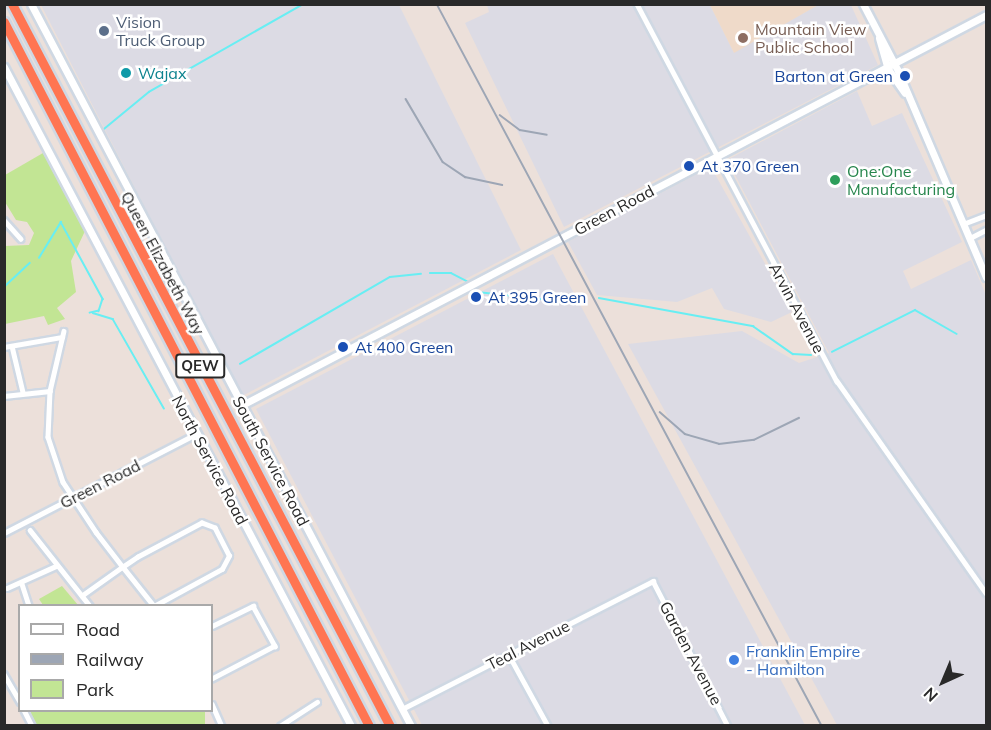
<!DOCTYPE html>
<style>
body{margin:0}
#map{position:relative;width:991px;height:730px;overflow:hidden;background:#ece0da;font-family:Mulish,sans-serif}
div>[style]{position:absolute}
.industrial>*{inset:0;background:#dcdbe4}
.education>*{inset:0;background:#efdac9}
.green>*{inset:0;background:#c2e594;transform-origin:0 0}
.stream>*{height:1.5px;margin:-0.75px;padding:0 0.75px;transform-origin:0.75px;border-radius:0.75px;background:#68eef3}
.roads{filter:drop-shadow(2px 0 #cfd8e3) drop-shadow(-2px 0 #cfd8e3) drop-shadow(0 2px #cfd8e3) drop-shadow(0 -2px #cfd8e3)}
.street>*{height:4.5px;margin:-2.25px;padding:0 2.25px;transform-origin:2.25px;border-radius:2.25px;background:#fff}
.secondary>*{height:7px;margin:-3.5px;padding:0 3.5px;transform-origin:3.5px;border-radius:3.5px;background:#fff}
.highway>*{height:9px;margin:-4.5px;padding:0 4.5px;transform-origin:4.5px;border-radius:4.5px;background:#ff7552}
.rail>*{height:1.5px;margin:-0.75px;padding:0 0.75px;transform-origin:0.75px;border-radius:0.75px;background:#9da6b5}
.dots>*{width:16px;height:16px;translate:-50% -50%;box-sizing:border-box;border:3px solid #fff;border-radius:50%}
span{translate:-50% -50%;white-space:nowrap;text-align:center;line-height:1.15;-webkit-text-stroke:5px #fff;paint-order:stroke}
.shield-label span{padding:2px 4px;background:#fff;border:2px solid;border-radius:4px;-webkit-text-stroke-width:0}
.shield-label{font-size:15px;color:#292929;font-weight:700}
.service-label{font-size:16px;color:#4e5e75}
.left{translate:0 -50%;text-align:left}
.education-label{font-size:16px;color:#785e54}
.culture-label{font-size:16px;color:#0d838f}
.transit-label{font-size:16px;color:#164399}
.right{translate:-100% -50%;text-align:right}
.leisure-label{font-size:16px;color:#27864d}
.street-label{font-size:16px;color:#292929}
.shop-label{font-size:16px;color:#366cbe}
.frame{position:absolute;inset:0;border:6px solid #292929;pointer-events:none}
.legend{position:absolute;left:18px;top:604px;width:195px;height:108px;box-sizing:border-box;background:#fff;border:2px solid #a9a9a9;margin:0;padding:8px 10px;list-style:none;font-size:18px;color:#292929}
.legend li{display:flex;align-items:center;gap:12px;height:30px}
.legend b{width:30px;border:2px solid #a9a9a9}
.north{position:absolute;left:913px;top:652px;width:60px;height:60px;-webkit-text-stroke:4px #fff;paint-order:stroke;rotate:224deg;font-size:16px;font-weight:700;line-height:24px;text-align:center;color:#292929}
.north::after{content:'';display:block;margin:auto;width:21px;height:27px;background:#292929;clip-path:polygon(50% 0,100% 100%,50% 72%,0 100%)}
</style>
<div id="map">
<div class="industrial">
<i style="clip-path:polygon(41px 5px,399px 5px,521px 250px,242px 396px)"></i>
<i style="clip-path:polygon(487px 5px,710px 5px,734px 52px,818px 5px,851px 5px,878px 65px,564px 227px,465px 23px,489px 12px)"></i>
<i style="clip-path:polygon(857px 91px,872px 126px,902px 113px,962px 242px,903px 271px,911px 289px,971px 260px,986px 295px,986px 725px,837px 725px,628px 344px,742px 331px,799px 363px,829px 353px,727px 160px)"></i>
<i style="clip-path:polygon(711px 167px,792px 312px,771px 322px,724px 309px,712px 288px,677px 302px,597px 295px,568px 242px)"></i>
<i style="clip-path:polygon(553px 254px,805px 725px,422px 725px,256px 409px)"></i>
</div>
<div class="education">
<i style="clip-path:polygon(710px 5px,818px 5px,734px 53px)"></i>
</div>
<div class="green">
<i style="clip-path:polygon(43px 153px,85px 231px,71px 261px,76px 292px,57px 308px,65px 319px,48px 325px,44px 316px,5px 324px,5px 246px,29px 245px,34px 233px,27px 222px,16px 220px,5px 202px,5px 175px)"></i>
<i style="clip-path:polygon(62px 586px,78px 605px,43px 605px,39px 599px)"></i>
<i style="left:31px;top:711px;width:174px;height:16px"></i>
</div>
<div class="stream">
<i style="left:104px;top:129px;width:58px;rotate:-39.4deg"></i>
<i style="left:149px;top:92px;width:177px;rotate:-29.7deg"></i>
<i style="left:39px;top:258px;width:42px;rotate:-58.6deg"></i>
<i style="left:61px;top:222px;width:88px;rotate:61.4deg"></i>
<i style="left:103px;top:299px;width:13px;rotate:108deg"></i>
<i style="left:99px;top:311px;width:9px;rotate:167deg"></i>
<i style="left:430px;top:273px;width:21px"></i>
<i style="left:451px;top:273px;width:18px;rotate:27deg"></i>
<i style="left:4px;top:287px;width:35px;rotate:-43deg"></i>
<i style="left:477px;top:292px;width:102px;rotate:6.2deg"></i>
<i style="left:599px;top:298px;width:157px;rotate:10.3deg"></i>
<i style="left:753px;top:326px;width:49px;rotate:35deg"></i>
<i style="left:793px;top:354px;width:18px;rotate:3deg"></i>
<i style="left:93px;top:313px;width:21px;rotate:17deg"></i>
<i style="left:113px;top:319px;width:103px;rotate:60.2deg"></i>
<i style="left:832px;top:352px;width:93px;rotate:-26.8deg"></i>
<i style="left:915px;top:310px;width:48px;rotate:29.7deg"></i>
<i style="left:240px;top:364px;width:173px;rotate:-30.1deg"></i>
<i style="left:390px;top:277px;width:31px;rotate:-6deg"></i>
</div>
<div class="roads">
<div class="street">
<i style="left:637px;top:4px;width:427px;rotate:62.1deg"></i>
<i style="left:837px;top:381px;width:259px;rotate:54.9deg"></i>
<i style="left:4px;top:220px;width:25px;rotate:48deg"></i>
<i style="left:963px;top:224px;width:25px;rotate:-21deg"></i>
<i style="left:970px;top:238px;width:18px;rotate:-27deg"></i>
<i style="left:64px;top:331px;width:62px;rotate:103.1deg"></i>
<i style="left:50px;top:391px;width:46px;rotate:92.5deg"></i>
<i style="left:48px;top:437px;width:47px;rotate:71.6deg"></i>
<i style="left:63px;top:482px;width:60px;rotate:56.6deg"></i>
<i style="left:96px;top:532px;width:44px;rotate:52.4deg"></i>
<i style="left:123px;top:567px;width:50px;rotate:51.5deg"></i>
<i style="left:154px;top:606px;width:77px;rotate:-28.6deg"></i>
<i style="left:222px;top:569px;width:15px;rotate:-62deg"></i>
<i style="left:229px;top:556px;width:31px;rotate:-117deg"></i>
<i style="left:215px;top:528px;width:14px;rotate:-159deg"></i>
<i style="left:202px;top:523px;width:72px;rotate:152deg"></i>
<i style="left:138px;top:557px;width:18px;rotate:146deg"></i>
<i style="left:123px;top:567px;width:50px;rotate:144.7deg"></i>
<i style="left:12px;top:346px;width:47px;rotate:76.6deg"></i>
<i style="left:4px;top:347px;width:59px;rotate:-9.8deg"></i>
<i style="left:4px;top:396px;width:46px;rotate:-6.2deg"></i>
<i style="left:30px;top:530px;width:97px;rotate:51.7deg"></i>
<i style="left:4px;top:533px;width:216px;rotate:-27.3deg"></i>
<i style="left:22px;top:584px;width:23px;rotate:72deg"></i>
<i style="left:7px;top:588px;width:54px;rotate:-24.2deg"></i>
<i style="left:212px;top:626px;width:46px;rotate:-26deg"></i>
<i style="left:253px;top:606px;width:46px;rotate:61.2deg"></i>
<i style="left:275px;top:646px;width:71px;rotate:152.4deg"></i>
<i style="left:509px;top:655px;width:81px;rotate:61.2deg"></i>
<i style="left:4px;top:674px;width:32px;rotate:60deg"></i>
<i style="left:212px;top:704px;width:24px;rotate:66deg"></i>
<i style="left:402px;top:709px;width:282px;rotate:-27deg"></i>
<i style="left:653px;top:581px;width:163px;rotate:62.7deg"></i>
<i style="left:24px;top:710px;width:18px;rotate:63deg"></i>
<i style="left:280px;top:726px;width:44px;rotate:-33deg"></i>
</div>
<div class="secondary">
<i style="left:31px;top:4px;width:816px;rotate:62.24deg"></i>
<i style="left:863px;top:4px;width:76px;rotate:62.4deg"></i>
<i style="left:898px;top:71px;width:224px;rotate:66.9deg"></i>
<i style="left:879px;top:38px;width:32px;rotate:74deg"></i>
<i style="left:888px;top:69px;width:29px;rotate:55deg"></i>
<i style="left:4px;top:67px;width:745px;rotate:62.23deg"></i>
<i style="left:242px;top:405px;width:840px;rotate:-27.66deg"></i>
</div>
<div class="highway">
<i style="left:12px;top:4px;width:815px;rotate:62.37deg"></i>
<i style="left:4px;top:22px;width:793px;rotate:62.59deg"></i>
</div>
</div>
<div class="rail">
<i style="left:437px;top:4px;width:818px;rotate:61.93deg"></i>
<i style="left:406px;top:99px;width:73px;rotate:59.6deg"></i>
<i style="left:443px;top:162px;width:27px;rotate:34deg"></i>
<i style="left:465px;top:177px;width:38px;rotate:12deg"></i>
<i style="left:500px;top:115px;width:25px;rotate:37deg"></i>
<i style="left:520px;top:130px;width:27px;rotate:10deg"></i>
<i style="left:660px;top:412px;width:33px;rotate:41deg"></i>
<i style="left:685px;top:434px;width:35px;rotate:16deg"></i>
<i style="left:719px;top:444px;width:35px;rotate:-7deg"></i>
<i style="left:754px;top:440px;width:50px;rotate:-26.1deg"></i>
</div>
<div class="dots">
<i style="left:104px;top:31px;background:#5c6f8a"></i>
<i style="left:743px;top:38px;background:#8d6e63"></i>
<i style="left:126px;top:73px;background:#0f9aa8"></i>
<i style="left:905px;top:76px;background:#1a4fb4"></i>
<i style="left:689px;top:166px;background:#1a4fb4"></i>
<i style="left:835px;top:180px;background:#2e9e5b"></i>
<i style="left:476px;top:297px;background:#1a4fb4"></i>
<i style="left:343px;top:347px;background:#1a4fb4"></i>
<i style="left:734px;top:660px;background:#3f7fe0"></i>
</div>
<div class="shield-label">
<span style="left:200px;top:366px">QEW</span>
</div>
<div class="service-label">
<span class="left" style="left:116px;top:31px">Vision<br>Truck Group</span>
</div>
<div class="education-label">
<span class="left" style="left:755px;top:38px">Mountain View<br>Public School</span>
</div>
<div class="culture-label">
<span class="left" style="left:138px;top:73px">Wajax</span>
</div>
<div class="transit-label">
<span class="right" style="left:893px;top:76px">Barton at Green</span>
<span class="left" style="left:701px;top:166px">At 370 Green</span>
<span class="left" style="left:488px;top:297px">At 395 Green</span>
<span class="left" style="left:355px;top:347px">At 400 Green</span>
</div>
<div class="leisure-label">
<span class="left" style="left:847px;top:180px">One:One<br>Manufacturing</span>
</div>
<div class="street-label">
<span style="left:614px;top:210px;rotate:-28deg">Green Road</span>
<span style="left:163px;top:263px;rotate:62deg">Queen Elizabeth Way</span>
<span style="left:797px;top:308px;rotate:62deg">Arvin Avenue</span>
<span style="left:210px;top:460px;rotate:62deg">North Service Road</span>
<span style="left:271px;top:461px;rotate:62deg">South Service Road</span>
<span style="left:100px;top:484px;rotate:-27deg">Green Road</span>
<span style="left:528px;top:645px;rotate:-27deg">Teal Avenue</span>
<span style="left:691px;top:653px;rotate:62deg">Garden Avenue</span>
</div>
<div class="shop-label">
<span class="left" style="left:746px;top:660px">Franklin Empire<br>- Hamilton</span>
</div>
<div class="frame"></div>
<ul class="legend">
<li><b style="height:8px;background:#fff"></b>Road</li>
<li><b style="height:8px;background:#9da6b5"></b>Railway</li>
<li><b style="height:16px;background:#c2e594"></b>Park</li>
</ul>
<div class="north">N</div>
</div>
